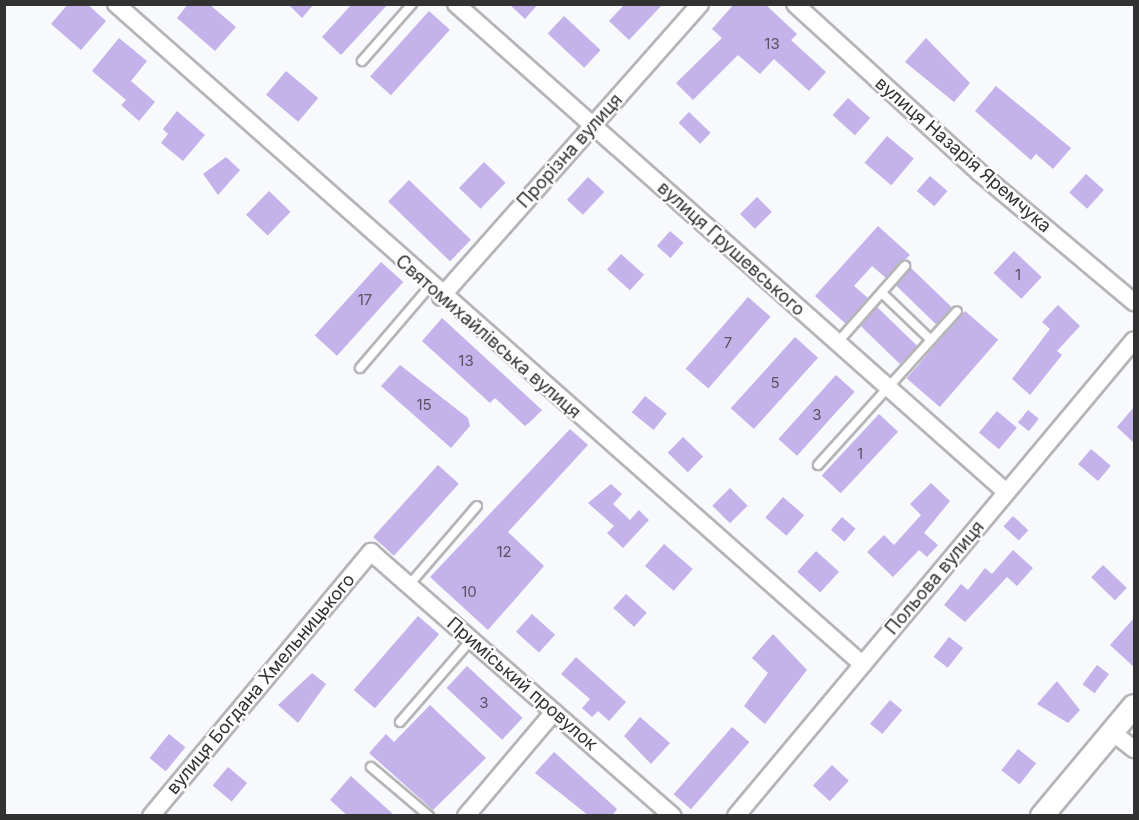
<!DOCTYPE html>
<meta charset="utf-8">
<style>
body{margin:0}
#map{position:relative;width:1139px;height:820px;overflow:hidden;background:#f8f9fc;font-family:Inter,sans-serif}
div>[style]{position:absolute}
.building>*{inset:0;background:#c4b2ea;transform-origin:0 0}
.roads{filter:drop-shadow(2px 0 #b5b5b8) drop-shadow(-2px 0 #b5b5b8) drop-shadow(0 2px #b5b5b8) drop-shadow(0 -2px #b5b5b8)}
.lane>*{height:8px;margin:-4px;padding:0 4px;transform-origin:4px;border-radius:4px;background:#fff}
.street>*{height:16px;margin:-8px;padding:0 8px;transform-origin:8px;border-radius:8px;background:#fff}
.secondary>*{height:22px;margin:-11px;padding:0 11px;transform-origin:11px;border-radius:11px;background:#fff}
span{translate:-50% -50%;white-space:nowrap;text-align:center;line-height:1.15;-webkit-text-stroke:4.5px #fff;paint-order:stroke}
.number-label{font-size:15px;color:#565261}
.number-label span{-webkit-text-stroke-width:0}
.street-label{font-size:18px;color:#323233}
.frame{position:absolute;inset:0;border:6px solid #323233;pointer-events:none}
</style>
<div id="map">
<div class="building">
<i style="clip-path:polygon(68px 4px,87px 4px,106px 21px,81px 50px,51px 24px)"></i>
<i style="clip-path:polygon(188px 4px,209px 4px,236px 27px,215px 51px,177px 18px)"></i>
<i style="clip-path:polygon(288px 4px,314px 4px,302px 18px)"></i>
<i style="clip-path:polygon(352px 4px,388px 4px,341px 55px,322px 37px)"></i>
<i style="clip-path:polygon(509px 4px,538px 4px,525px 19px)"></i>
<i style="clip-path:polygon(625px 4px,663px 4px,629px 40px,609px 21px)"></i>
<i style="clip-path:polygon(734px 4px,765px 4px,797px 34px,791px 40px,826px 72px,809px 91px,774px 59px,760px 74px,738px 55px,693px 100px,676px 83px,722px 38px,712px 29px)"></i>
<i style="left:429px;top:11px;width:28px;height:88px;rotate:42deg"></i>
<i style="left:564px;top:16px;width:50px;height:24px;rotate:43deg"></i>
<i style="clip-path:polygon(119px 38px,147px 61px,131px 81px,155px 102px,139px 121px,121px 105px,126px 100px,92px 71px)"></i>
<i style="clip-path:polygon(926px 38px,970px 83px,954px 102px,905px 62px)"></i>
<i style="left:286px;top:71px;width:42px;height:31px;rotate:40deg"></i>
<i style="clip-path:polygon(996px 86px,1071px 148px,1053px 169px,1036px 154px,1031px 160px,975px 111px)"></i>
<i style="left:848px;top:98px;width:30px;height:23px;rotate:42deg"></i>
<i style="clip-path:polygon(177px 111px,205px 135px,183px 161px,161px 143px,168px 134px,163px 129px)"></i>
<i style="left:689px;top:112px;width:30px;height:15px;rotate:44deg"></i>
<i style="left:887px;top:136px;width:35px;height:35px;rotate:40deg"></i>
<i style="clip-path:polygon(226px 157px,240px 170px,218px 195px,203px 174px)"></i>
<i style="left:484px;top:162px;width:30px;height:36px;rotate:44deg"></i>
<i style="left:1086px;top:174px;width:24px;height:25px;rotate:42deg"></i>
<i style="left:930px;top:176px;width:23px;height:20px;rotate:41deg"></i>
<i style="left:588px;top:177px;width:22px;height:31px;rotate:43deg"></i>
<i style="left:409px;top:180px;width:86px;height:30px;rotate:44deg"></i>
<i style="left:269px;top:191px;width:30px;height:33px;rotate:44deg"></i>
<i style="left:757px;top:197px;width:21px;height:24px;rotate:45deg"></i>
<i style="clip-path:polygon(878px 226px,910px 255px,886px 278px,872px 266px,854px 286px,868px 298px,846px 324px,815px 296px)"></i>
<i style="left:670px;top:231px;width:18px;height:20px;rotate:41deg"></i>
<i style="left:1014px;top:251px;width:38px;height:30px;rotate:43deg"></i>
<i style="left:621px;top:254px;width:31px;height:21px;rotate:42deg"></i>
<i style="left:381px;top:262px;width:30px;height:99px;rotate:42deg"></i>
<i style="left:911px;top:268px;width:57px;height:23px;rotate:44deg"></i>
<i style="left:748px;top:297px;width:30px;height:95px;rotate:41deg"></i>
<i style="clip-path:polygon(1058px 305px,1080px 326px,1057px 351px,1062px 355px,1030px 395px,1012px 379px,1050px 329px,1042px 322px)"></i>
<i style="left:877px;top:307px;width:56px;height:25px;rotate:44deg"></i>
<i style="left:965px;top:311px;width:44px;height:89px;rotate:41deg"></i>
<i style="clip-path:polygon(442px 318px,542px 410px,530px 422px,525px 426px,495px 398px,490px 403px,422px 341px)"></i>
<i style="left:795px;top:337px;width:31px;height:96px;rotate:42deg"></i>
<i style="clip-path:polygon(400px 365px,468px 418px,470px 426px,451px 448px,381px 386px)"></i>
<i style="left:836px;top:375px;width:25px;height:86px;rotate:42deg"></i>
<i style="left:645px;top:396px;width:28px;height:21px;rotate:39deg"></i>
<i style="clip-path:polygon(1134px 407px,1134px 443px,1117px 427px)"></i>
<i style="left:1028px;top:410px;width:14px;height:16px;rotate:39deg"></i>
<i style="left:997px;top:411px;width:26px;height:28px;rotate:40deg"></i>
<i style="left:879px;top:414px;width:26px;height:84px;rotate:43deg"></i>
<i style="clip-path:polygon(570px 429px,588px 445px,508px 532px,544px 566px,488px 630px,430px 577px)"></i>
<i style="left:683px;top:437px;width:28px;height:22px;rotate:44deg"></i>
<i style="left:1091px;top:449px;width:26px;height:20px;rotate:40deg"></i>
<i style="left:438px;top:465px;width:28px;height:97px;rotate:42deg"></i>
<i style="clip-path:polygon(931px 483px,950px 501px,924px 533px,938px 545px,927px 557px,919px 550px,893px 577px,867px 552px,884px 535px,894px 545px,921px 515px,910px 504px)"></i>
<i style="clip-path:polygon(611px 484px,622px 494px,613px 504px,630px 520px,639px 510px,649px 520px,623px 548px,607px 533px,614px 526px,588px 503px)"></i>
<i style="left:730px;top:488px;width:25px;height:25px;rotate:45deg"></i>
<i style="left:783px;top:497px;width:28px;height:27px;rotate:41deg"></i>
<i style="left:1013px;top:516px;width:21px;height:14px;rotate:43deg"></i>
<i style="left:842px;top:517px;width:18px;height:17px;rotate:41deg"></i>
<i style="left:664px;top:544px;width:38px;height:29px;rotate:41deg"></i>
<i style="clip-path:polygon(1013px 550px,1033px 568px,1017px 586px,1007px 577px,965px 622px,944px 605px,961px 584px,968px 590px,985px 568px,992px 574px)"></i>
<i style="left:816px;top:551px;width:31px;height:28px;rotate:42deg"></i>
<i style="left:1103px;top:565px;width:33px;height:17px;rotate:44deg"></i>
<i style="left:626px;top:594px;width:28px;height:19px;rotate:42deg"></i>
<i style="left:532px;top:614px;width:31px;height:24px;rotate:42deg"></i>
<i style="left:418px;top:616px;width:28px;height:98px;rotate:41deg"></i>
<i style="clip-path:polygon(1134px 618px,1134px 667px,1110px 645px)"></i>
<i style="clip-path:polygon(773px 634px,807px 670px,765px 724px,744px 706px,768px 673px,752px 658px)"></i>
<i style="left:949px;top:637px;width:18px;height:25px;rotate:38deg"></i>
<i style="clip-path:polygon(576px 657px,626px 702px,609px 721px,598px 711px,592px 717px,582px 708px,590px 699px,561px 674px)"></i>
<i style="left:1097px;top:665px;width:15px;height:24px;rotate:37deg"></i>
<i style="left:467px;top:666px;width:76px;height:30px;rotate:43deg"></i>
<i style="clip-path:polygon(312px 673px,326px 684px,298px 723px,278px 705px)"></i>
<i style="clip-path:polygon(1057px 681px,1080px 710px,1068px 723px,1037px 704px)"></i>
<i style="left:890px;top:700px;width:16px;height:31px;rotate:40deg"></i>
<i style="clip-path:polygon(430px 705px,486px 758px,433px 810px,369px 753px,386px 734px,394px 742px)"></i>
<i style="clip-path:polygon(640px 717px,670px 743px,651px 764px,624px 736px)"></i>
<i style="left:732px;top:727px;width:23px;height:89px;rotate:41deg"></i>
<i style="left:169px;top:734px;width:21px;height:31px;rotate:39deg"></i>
<i style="left:1018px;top:749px;width:23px;height:27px;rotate:38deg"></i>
<i style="clip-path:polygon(554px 752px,617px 809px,612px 816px,589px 816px,535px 773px)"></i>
<i style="left:832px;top:765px;width:23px;height:28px;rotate:43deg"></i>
<i style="left:228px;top:767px;width:25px;height:24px;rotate:40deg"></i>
<i style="clip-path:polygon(351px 776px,395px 816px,348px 816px,330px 800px)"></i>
</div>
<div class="roads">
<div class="lane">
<i style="left:362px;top:61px;width:76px;rotate:-48.7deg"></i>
<i style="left:882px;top:293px;width:68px;rotate:43.8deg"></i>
<i style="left:837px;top:343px;width:103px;rotate:-48.6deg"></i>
<i style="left:360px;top:368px;width:108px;rotate:-49.5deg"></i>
<i style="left:818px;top:465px;width:207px;rotate:-47.9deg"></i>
<i style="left:409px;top:585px;width:104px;rotate:-49.3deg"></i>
<i style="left:400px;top:722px;width:108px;rotate:-49.1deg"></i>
<i style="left:371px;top:767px;width:76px;rotate:40.2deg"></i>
</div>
<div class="street">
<i style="left:116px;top:4px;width:997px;rotate:41.5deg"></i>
<i style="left:456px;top:4px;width:735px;rotate:41.58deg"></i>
<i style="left:795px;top:4px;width:251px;rotate:42.4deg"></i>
<i style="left:980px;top:173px;width:201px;rotate:40deg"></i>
<i style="left:441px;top:297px;width:391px;rotate:-48.5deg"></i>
<i style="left:1112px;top:732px;width:28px;rotate:38deg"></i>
<i style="left:151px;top:816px;width:344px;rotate:-50.2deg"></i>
<i style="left:371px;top:552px;width:401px;rotate:41.2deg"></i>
<i style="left:466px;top:816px;width:136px;rotate:-49.8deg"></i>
<i style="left:736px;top:816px;width:620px;rotate:-50.1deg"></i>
</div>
<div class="secondary">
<i style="left:1042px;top:816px;width:143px;rotate:-50.1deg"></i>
</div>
</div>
<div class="number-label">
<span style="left:772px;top:44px">13</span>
<span style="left:1018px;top:275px">1</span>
<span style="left:365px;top:300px">17</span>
<span style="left:728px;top:343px">7</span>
<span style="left:466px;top:361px">13</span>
<span style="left:775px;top:383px">5</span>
<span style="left:424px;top:405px">15</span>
<span style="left:817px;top:415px">3</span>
<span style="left:860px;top:454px">1</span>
<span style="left:504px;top:552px">12</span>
<span style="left:469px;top:592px">10</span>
<span style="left:484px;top:703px">3</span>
</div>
<div class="street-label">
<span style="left:570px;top:151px;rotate:-48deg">Прорізна вулиця</span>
<span style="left:963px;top:155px;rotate:41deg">вулиця Назарія Яремчука</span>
<span style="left:731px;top:249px;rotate:42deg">вулиця Грушевського</span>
<span style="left:488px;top:337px;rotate:41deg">Святомихайлівська вулиця</span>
<span style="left:935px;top:578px;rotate:-50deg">Польова вулиця</span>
<span style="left:261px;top:684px;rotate:-50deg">вулиця Богдана Хмельницького</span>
<span style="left:522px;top:684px;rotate:41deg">Приміський провулок</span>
</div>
<div class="frame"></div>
</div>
